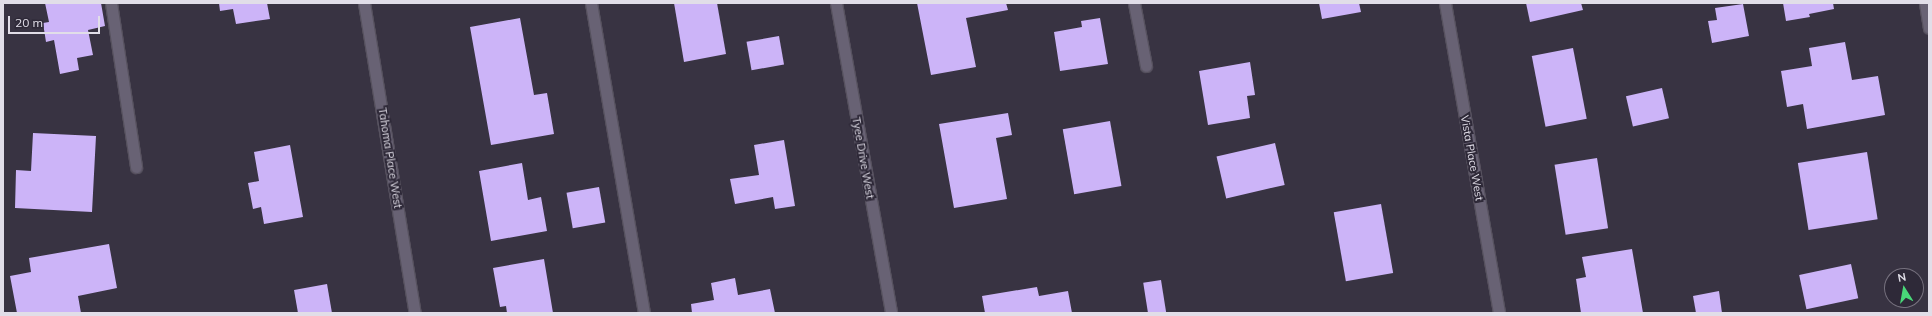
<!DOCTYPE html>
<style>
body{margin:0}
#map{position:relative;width:1932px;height:316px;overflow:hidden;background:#383342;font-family:Mulish,sans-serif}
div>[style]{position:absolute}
.building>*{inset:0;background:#ccb4f8;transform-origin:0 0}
.roads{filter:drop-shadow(1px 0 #56515e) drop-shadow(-1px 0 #56515e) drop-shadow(0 1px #56515e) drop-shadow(0 -1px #56515e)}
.service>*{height:11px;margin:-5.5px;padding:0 5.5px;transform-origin:5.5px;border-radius:5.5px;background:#686274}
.minor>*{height:11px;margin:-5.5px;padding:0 5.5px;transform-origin:5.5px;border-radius:5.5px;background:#686274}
span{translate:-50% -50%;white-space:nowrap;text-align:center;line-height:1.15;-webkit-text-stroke:4px #2e2938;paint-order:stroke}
.street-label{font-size:11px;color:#e1dee8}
.frame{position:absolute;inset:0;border:4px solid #e1dee8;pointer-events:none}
.north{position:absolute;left:1884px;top:268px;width:40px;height:40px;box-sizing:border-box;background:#2e2938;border:1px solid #76717e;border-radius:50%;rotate:349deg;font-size:11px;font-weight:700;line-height:16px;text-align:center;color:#e1dee8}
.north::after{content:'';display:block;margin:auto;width:14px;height:18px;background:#49d778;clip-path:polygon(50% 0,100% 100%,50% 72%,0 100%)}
.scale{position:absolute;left:8px;top:16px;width:92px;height:18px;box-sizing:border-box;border:2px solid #e1dee8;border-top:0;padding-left:5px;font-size:12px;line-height:14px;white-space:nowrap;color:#e1dee8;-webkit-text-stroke:3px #2e2938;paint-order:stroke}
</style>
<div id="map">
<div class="building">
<i style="clip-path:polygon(45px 3px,101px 3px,105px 26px,88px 30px,93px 55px,77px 58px,79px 70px,60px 74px,54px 40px,46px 42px,43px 23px,49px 22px)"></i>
<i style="clip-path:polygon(219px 3px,267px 3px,270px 19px,236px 24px,233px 9px,220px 11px)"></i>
<i style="clip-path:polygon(674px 3px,717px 3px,726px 54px,684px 62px)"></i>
<i style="clip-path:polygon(917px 3px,1006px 3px,1008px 10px,966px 18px,976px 67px,931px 75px)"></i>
<i style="clip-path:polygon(1319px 3px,1359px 3px,1361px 12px,1322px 19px)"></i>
<i style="clip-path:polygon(1526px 3px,1581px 3px,1583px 10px,1530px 22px)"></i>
<i style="clip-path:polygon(1783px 3px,1833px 3px,1834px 9px,1809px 14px,1810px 17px,1786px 21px)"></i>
<i style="clip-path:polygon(1743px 4px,1749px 36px,1712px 43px,1708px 21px,1717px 20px,1715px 8px)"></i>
<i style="clip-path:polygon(520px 18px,534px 95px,547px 93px,554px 134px,491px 145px,470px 27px)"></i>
<i style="clip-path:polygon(1100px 18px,1108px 64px,1060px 71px,1054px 32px,1082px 27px,1081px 21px)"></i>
<i style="left:779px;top:36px;width:29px;height:33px;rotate:80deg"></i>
<i style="clip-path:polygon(1845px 42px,1852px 80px,1878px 76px,1885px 115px,1807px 129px,1803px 104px,1787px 107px,1781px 71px,1812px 66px,1809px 48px)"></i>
<i style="left:1573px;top:48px;width:72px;height:42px;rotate:79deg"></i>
<i style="clip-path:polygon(1250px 62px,1255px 95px,1247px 96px,1250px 118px,1208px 125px,1199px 71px)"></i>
<i style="left:1662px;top:88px;width:31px;height:37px;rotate:77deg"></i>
<i style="clip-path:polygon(1008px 113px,1012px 135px,996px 138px,1007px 199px,954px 208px,939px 124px)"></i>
<i style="left:1110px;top:121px;width:66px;height:48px;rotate:80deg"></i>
<i style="clip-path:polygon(33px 133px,96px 136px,92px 212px,15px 208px,16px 170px,31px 171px)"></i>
<i style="clip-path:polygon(784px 140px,795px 206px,775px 209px,773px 197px,735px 204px,730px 179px,759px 175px,754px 145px)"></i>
<i style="left:1275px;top:143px;width:43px;height:60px;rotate:77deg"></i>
<i style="clip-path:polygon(290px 145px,303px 217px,264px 224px,261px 207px,253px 209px,248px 183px,259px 181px,254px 152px)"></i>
<i style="left:1867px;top:152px;width:68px;height:70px;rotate:81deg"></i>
<i style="left:1597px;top:158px;width:71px;height:43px;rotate:81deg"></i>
<i style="clip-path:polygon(522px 163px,528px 200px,541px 197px,547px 231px,491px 241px,479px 171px)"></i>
<i style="left:599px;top:187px;width:36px;height:33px;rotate:80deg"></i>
<i style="left:1381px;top:204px;width:70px;height:48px;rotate:80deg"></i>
<i style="clip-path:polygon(109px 244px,117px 288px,78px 296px,81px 313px,17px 313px,10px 276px,31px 272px,29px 258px)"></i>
<i style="clip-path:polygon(1632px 249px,1643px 313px,1581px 313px,1576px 279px,1586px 277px,1582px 257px)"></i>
<i style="clip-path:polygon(544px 259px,553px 313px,507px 313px,506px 306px,500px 307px,493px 268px)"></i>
<i style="left:1851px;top:264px;width:35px;height:53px;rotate:78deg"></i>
<i style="clip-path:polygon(735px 278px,738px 295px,770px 289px,775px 313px,692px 313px,691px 304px,714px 300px,711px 283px)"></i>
<i style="left:1161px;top:280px;width:33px;height:18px;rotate:81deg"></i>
<i style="clip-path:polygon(327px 284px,332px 313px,298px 313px,294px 290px)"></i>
<i style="clip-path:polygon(1037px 287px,1039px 296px,1068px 291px,1072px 313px,985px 313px,982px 296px)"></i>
<i style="clip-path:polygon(1719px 291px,1722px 313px,1696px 313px,1693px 296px)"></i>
</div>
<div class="roads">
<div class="service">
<i style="left:111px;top:3px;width:166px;rotate:81.3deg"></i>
<i style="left:591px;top:3px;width:314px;rotate:80.3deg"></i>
<i style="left:1134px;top:3px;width:64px;rotate:79.2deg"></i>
</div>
<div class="minor">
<i style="left:364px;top:3px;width:314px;rotate:80.7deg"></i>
<i style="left:836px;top:3px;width:315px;rotate:79.9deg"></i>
<i style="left:1445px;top:3px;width:315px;rotate:80.1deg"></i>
<i style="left:1925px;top:3px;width:25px;rotate:81deg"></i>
</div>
</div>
<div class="street-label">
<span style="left:390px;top:158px;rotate:81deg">Tahoma Place West</span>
<span style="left:863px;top:158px;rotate:80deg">Tyee Drive West</span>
<span style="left:1472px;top:158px;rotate:80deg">Vista Place West</span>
</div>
<div class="frame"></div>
<div class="north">N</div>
<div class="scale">20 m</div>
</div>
